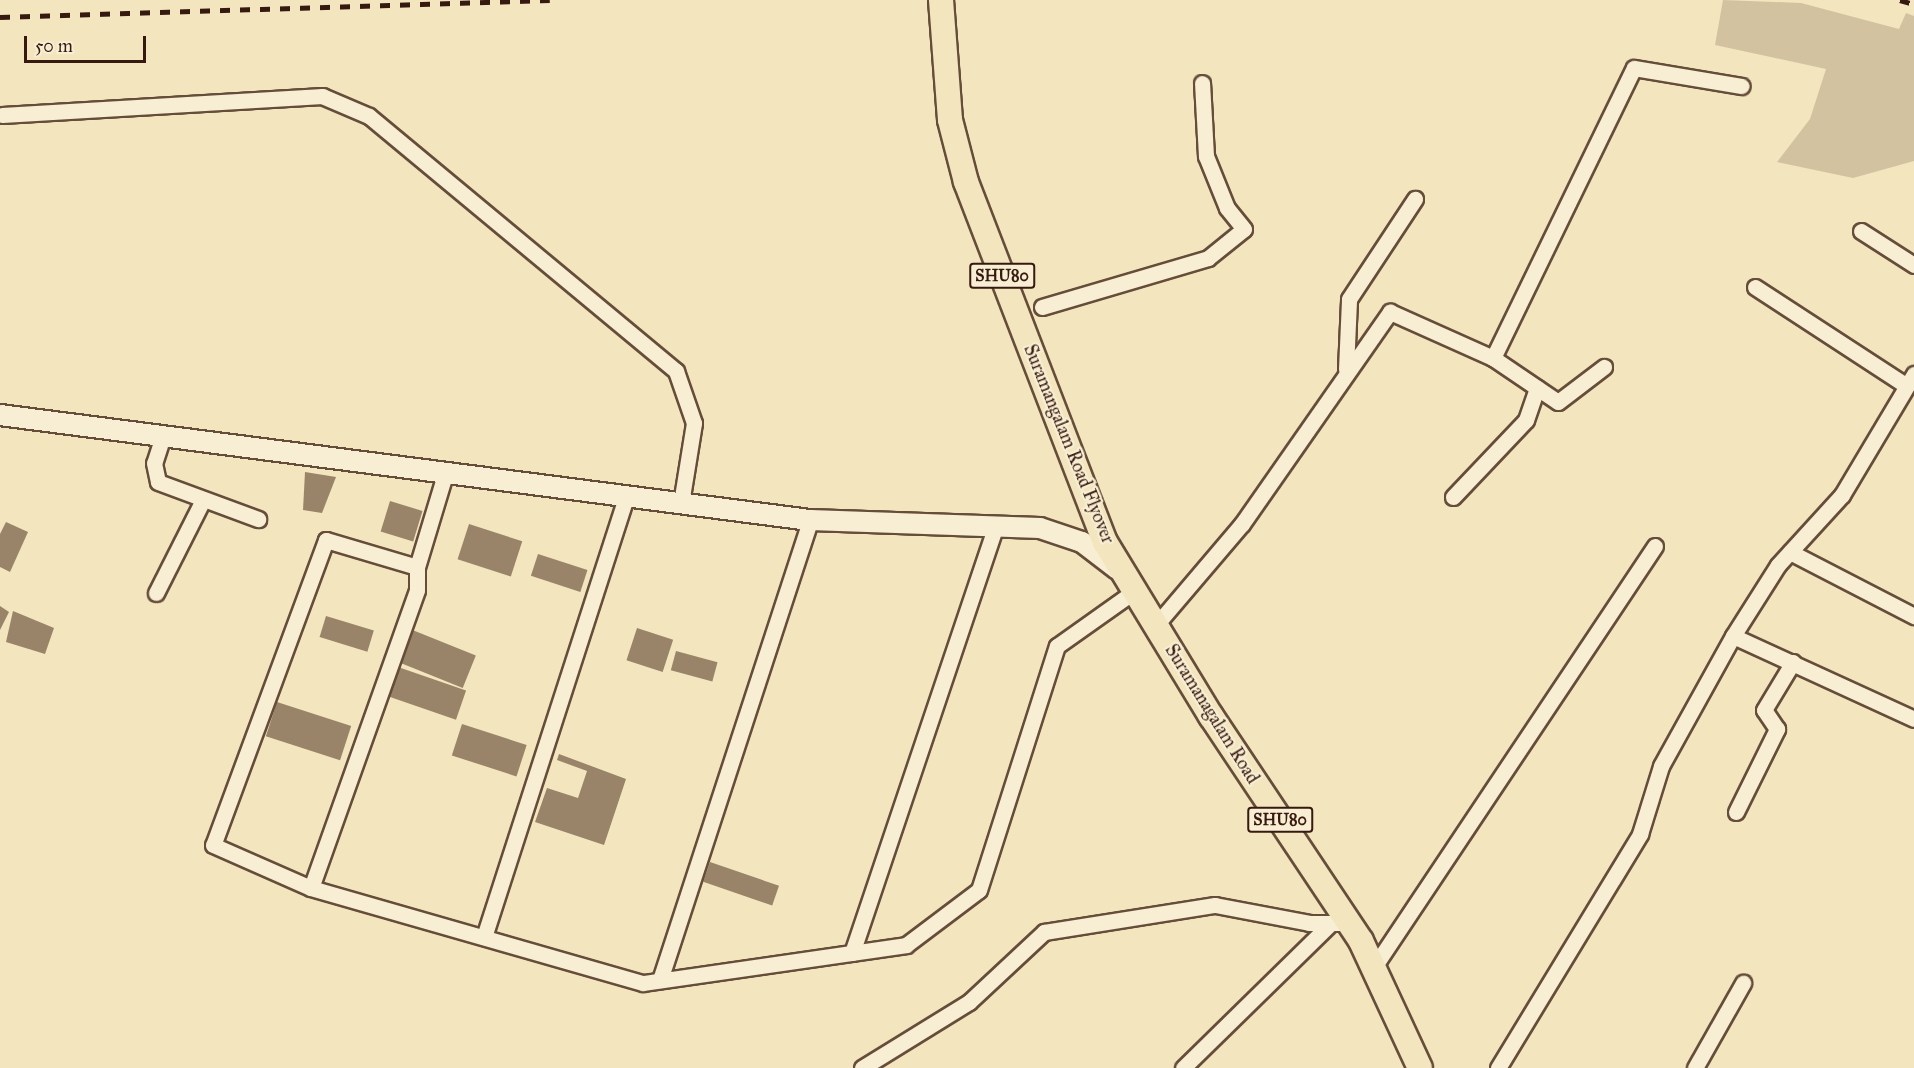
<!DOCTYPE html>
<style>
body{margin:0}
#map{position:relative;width:1914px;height:1068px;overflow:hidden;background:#f3e5bd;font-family:"IM FELL Great Primer",serif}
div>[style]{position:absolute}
.green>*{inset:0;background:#d3c29f}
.building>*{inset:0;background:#998469;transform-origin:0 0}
.roads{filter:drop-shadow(2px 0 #664d3a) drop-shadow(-2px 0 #664d3a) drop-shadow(0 2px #664d3a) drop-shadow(0 -2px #664d3a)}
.minor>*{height:15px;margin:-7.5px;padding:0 7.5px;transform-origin:7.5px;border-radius:7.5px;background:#f7eed4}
.tertiary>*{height:20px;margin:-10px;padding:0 10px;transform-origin:10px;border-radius:10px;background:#f7eed4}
.primary>*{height:24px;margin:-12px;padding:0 12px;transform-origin:12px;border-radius:12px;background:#f3e5bd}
.rail>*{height:4.5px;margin-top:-2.25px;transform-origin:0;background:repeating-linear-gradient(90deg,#371a0f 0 10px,transparent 0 20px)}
span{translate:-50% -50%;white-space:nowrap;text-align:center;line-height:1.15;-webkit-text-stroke:4.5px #f7eed4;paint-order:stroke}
.shield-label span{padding:2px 4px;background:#f7eed4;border:2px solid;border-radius:4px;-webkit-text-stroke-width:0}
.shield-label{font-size:16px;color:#371a0f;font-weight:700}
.street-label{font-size:18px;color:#371a0f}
.scale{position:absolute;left:24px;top:36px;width:122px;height:27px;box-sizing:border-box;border:3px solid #371a0f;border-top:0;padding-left:8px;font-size:18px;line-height:21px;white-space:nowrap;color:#371a0f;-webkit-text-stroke:4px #f7eed4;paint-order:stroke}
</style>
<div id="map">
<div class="green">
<i style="clip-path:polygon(1723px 0,1801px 3px,1899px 29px,1906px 13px,1914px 16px,1914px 161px,1853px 178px,1777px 162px,1810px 119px,1826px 69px,1715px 45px)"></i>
</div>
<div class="building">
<i style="clip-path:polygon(305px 472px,336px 477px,322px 513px,303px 510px)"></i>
<i style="left:390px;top:501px;width:34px;height:32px;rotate:17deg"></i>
<i style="clip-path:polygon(6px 522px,28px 532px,10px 572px,0 567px,0 534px)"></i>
<i style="left:469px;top:524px;width:56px;height:37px;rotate:18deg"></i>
<i style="left:538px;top:554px;width:52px;height:23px;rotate:18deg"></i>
<i style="clip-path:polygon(0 606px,9px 612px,0 630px)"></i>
<i style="clip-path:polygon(13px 611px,54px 628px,45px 654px,6px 642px)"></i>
<i style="left:326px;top:616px;width:50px;height:22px;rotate:17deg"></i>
<i style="left:637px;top:628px;width:38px;height:34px;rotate:18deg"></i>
<i style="left:410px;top:629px;width:71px;height:35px;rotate:22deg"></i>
<i style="left:676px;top:651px;width:43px;height:20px;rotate:15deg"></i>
<i style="left:398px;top:667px;width:72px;height:31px;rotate:19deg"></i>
<i style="left:277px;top:702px;width:78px;height:36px;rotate:18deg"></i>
<i style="left:462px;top:724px;width:68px;height:33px;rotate:18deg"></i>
<i style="clip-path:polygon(559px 754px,626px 779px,604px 845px,535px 822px,547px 788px,578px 798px,587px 771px,557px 760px)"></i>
<i style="left:710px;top:862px;width:73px;height:21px;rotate:19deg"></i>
</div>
<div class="roads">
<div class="minor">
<i style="left:2px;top:115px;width:321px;rotate:-3.4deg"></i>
<i style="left:322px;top:96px;width:51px;rotate:23.1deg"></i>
<i style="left:369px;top:116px;width:399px;rotate:39.7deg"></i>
<i style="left:676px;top:371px;width:55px;rotate:70.9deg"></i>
<i style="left:694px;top:423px;width:81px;rotate:99.2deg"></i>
<i style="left:1861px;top:231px;width:63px;rotate:32.7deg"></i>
<i style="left:1755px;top:287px;width:181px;rotate:33.1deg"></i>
<i style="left:1042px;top:307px;width:173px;rotate:-16.4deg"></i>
<i style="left:1208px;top:258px;width:46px;rotate:-38.9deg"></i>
<i style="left:1244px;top:229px;width:27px;rotate:-129deg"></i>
<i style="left:1227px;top:208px;width:56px;rotate:-112deg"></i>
<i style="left:1206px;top:156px;width:73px;rotate:-93.1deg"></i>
<i style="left:1493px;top:358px;width:78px;rotate:34.1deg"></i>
<i style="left:1558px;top:402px;width:58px;rotate:-37.3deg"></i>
<i style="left:1346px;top:369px;width:70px;rotate:-87.5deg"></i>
<i style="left:1349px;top:299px;width:120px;rotate:-56.6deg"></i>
<i style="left:163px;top:436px;width:28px;rotate:108deg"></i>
<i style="left:154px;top:463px;width:19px;rotate:78deg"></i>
<i style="left:158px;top:482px;width:107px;rotate:20.3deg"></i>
<i style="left:446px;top:471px;width:100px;rotate:106.8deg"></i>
<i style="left:417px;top:567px;width:95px;rotate:-163.5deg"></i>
<i style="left:326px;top:540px;width:325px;rotate:110.3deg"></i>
<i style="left:213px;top:845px;width:107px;rotate:23.7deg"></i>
<i style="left:311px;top:888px;width:345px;rotate:16deg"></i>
<i style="left:643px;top:983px;width:266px;rotate:-8.2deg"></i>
<i style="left:906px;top:945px;width:91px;rotate:-37deg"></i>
<i style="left:979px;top:890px;width:256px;rotate:-72.3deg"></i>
<i style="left:1057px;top:646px;width:97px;rotate:-35.3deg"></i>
<i style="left:1453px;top:497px;width:106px;rotate:-46.5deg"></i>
<i style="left:1526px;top:420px;width:34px;rotate:-71deg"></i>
<i style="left:1790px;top:552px;width:140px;rotate:27.3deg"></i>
<i style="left:156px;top:593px;width:104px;rotate:-63.2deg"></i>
<i style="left:1156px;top:625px;width:133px;rotate:-49.6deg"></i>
<i style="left:1242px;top:524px;width:259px;rotate:-55.1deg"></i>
<i style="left:1390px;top:312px;width:113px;rotate:24.1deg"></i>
<i style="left:1493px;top:358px;width:322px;rotate:-64.1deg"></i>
<i style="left:1634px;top:68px;width:109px;rotate:9.5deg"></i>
<i style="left:1733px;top:636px;width:84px;rotate:-57.6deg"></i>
<i style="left:1778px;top:565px;width:95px;rotate:-47.6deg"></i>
<i style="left:1842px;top:495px;width:141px;rotate:-59.2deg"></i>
<i style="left:1736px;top:812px;width:93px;rotate:-63.7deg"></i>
<i style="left:1777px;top:729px;width:23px;rotate:-124deg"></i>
<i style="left:1764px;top:710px;width:56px;rotate:-58.9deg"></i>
<i style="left:311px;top:888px;width:316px;rotate:-70.4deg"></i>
<i style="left:417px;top:590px;width:23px;rotate:-90deg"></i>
<i style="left:484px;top:937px;width:462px;rotate:-72.1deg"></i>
<i style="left:852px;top:953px;width:451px;rotate:-71.4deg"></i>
<i style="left:1374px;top:967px;width:506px;rotate:-56.28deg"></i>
<i style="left:660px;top:980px;width:484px;rotate:-71.9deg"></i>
<i style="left:862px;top:1068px;width:126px;rotate:-31.7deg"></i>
<i style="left:969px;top:1002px;width:103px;rotate:-43deg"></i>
<i style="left:1044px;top:932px;width:173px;rotate:-9deg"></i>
<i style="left:1215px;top:905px;width:96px;rotate:10.8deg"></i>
<i style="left:1309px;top:923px;width:40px"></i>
<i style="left:1183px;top:1068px;width:207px;rotate:-44.4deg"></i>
<i style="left:1498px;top:1068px;width:274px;rotate:-58.7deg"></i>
<i style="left:1640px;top:834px;width:71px;rotate:-72.8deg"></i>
<i style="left:1661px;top:766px;width:149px;rotate:-61deg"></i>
<i style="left:1733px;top:636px;width:199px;rotate:24.6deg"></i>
<i style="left:1695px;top:1068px;width:98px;rotate:-60.5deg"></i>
</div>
<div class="tertiary">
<i style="left:0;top:415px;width:817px;rotate:7.39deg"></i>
<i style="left:810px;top:520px;width:230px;rotate:2deg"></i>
<i style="left:1040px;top:528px;width:44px;rotate:18.4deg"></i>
<i style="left:1082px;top:542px;width:44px;rotate:37.6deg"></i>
</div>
<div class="primary">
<i style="left:941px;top:0;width:120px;rotate:85.7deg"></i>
<i style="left:950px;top:120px;width:64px;rotate:75.5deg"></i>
<i style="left:966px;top:182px;width:386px;rotate:68.9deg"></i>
<i style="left:1105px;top:542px;width:204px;rotate:58.7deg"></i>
<i style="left:1211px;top:716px;width:270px;rotate:56.3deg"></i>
<i style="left:1361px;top:941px;width:140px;rotate:65.1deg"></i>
</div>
</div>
<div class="rail">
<i style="left:1900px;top:0;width:15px;rotate:16deg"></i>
<i style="left:0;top:17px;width:550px;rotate:-1.77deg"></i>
</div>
<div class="shield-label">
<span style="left:1002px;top:276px">SHU80</span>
<span style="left:1280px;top:820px">SHU80</span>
</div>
<div class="street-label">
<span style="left:1069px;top:444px;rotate:68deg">Suramangalam Road Flyover</span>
<span style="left:1212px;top:714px;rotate:58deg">Suramanagalam Road</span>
</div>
<div class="scale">50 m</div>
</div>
